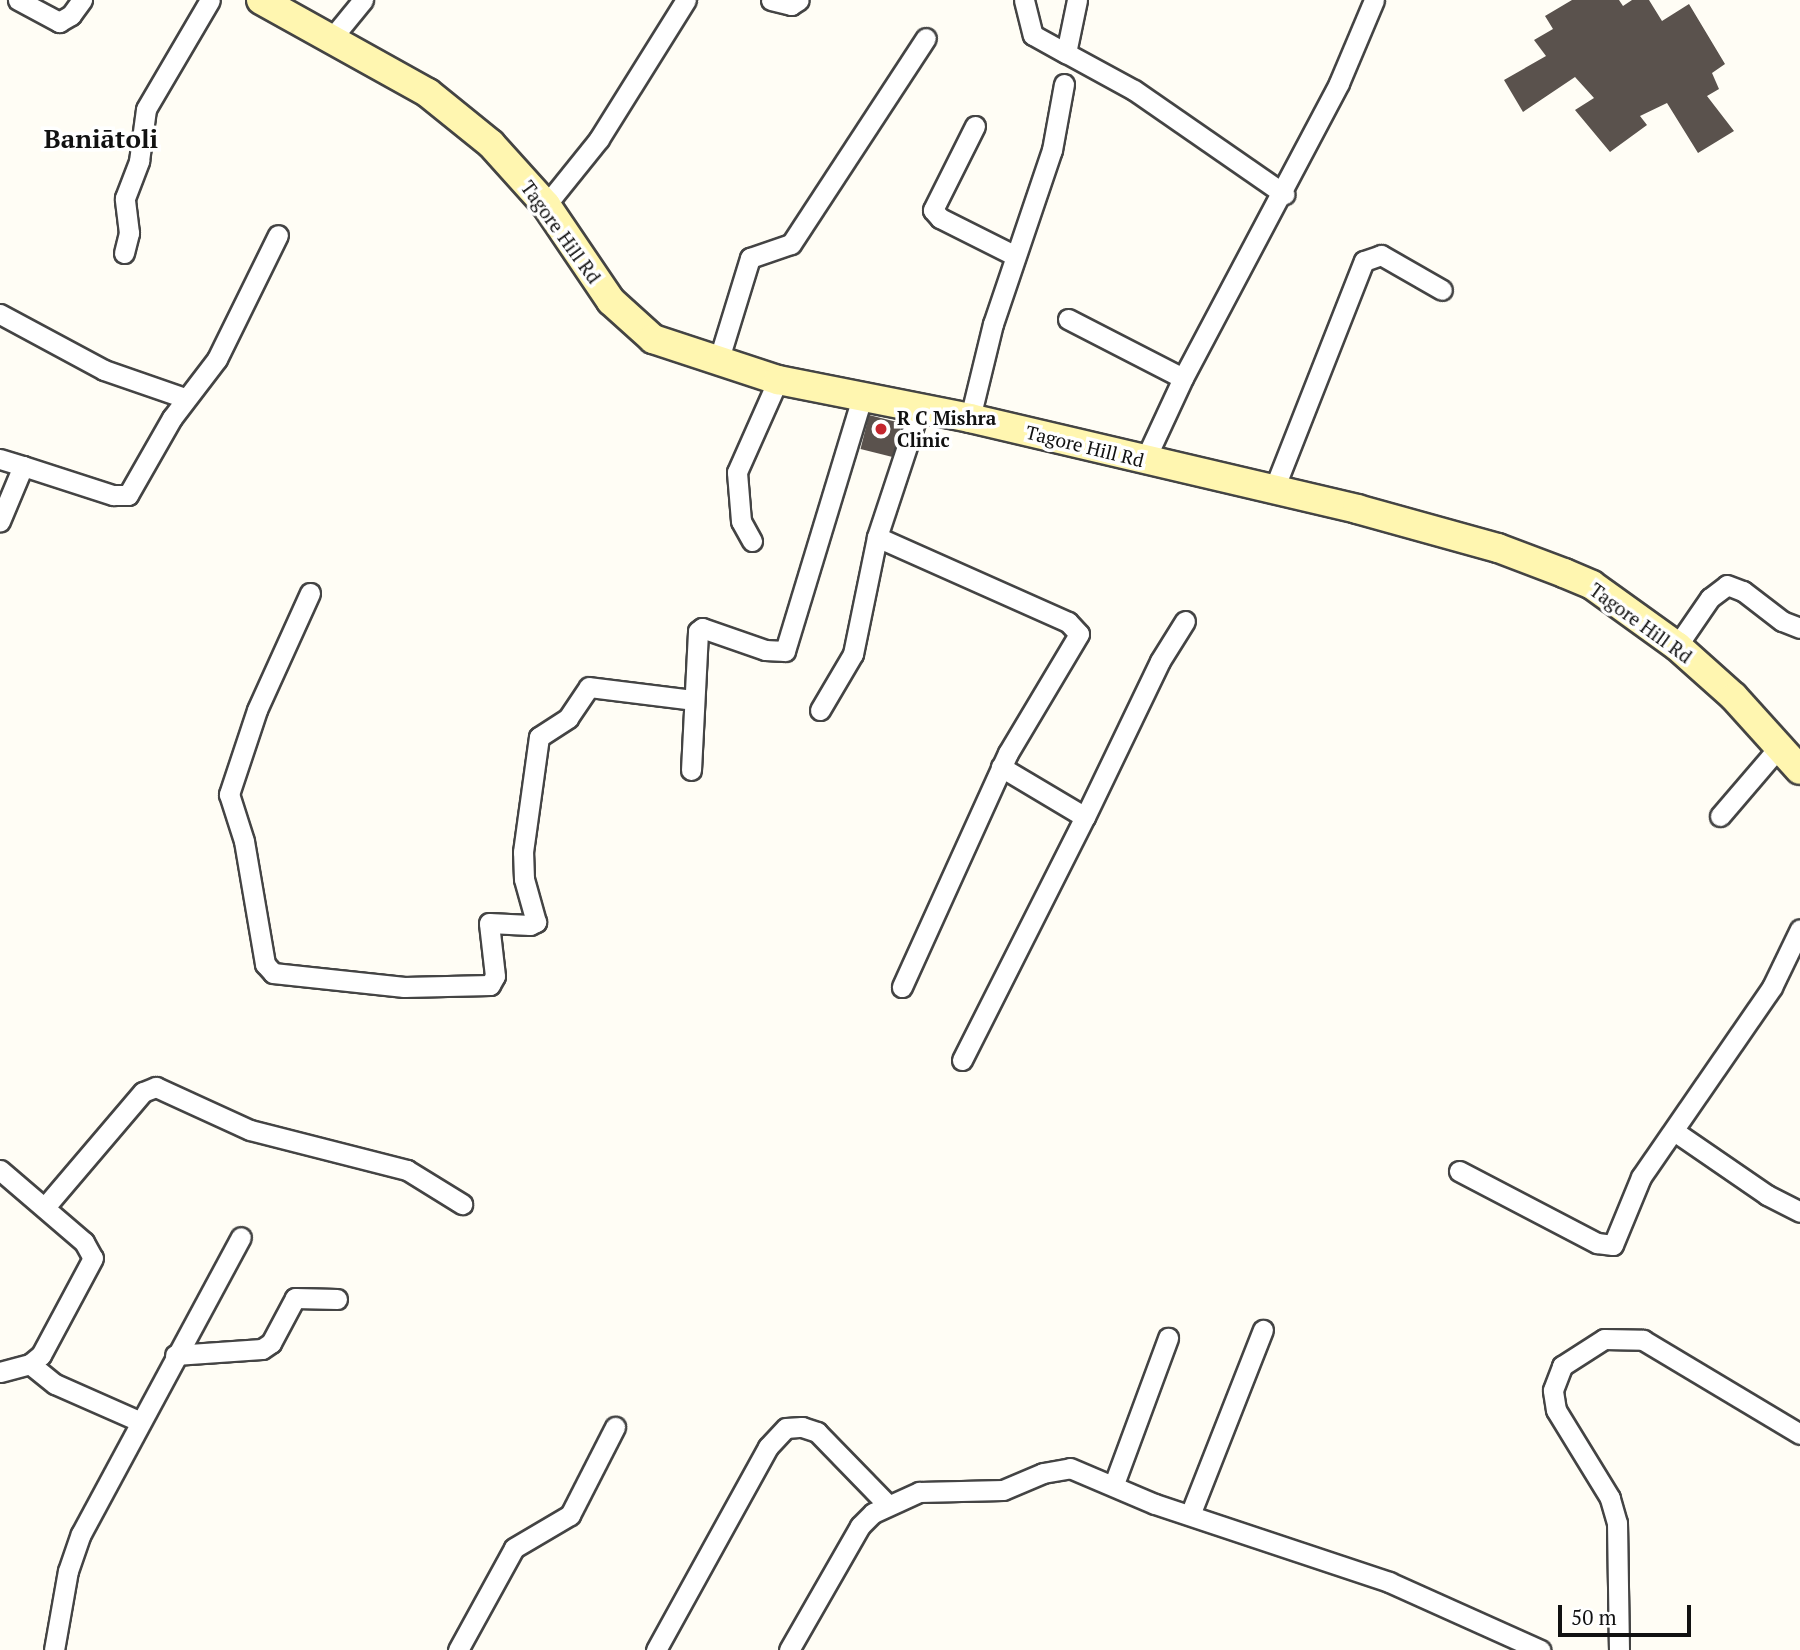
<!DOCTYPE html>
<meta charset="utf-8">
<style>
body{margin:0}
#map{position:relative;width:1800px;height:1650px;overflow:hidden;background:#fffdf5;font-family:"PT Serif",serif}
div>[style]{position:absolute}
.building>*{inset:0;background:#5a524d;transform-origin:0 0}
.roads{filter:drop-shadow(2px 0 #444) drop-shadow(-2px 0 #444) drop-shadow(0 2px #444) drop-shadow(0 -2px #444)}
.minor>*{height:19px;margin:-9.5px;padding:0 9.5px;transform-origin:9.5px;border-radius:9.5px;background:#fff}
.secondary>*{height:28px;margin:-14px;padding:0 14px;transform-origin:14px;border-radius:14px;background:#fff6b0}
.dots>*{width:19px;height:19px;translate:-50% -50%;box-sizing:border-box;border:4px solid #fff;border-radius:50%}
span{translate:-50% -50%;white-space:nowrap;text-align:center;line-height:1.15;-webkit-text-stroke:7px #fff;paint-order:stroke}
.street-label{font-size:19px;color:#111}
.poi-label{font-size:19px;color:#111;font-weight:700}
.left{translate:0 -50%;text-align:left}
.district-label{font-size:26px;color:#111;font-weight:700}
.scale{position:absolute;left:1558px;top:1605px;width:133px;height:32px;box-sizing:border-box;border:4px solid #111;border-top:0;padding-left:9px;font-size:21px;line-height:24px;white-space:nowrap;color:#111;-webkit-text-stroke:5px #fff;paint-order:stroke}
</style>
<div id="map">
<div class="building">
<i style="clip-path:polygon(1572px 0,1619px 0,1623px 6px,1632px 0,1649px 0,1662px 21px,1689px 4px,1725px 64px,1712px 73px,1719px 89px,1707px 96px,1734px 131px,1698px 153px,1667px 103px,1640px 116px,1647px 125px,1610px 152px,1575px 110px,1594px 98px,1575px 77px,1523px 112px,1504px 80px,1546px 56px,1534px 40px,1553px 29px,1545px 16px)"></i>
<i style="left:869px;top:415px;width:34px;height:35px;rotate:14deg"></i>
</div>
<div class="roads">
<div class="minor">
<i style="left:18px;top:0;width:47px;rotate:28.2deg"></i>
<i style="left:59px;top:22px;width:14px;rotate:-30deg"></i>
<i style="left:71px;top:15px;width:19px;rotate:-54deg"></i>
<i style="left:771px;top:0;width:21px;rotate:14deg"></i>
<i style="left:791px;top:5px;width:9px;rotate:-32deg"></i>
<i style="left:1024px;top:0;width:36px;rotate:76deg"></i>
<i style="left:1033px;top:35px;width:38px;rotate:29deg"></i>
<i style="left:1077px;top:0;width:54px;rotate:101.7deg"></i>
<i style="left:1066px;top:53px;width:77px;rotate:28.6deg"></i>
<i style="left:1134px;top:90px;width:183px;rotate:34.7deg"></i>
<i style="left:332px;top:38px;width:49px;rotate:-50.8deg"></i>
<i style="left:975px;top:126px;width:94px;rotate:116.6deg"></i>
<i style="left:933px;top:210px;width:11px;rotate:49deg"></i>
<i style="left:940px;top:218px;width:83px;rotate:26.6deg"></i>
<i style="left:546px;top:205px;width:85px;rotate:-51.2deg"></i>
<i style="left:599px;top:139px;width:164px;rotate:-58deg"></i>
<i style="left:124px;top:253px;width:21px;rotate:-76deg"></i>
<i style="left:129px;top:233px;width:35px;rotate:-97deg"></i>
<i style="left:125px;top:198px;width:40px;rotate:-69deg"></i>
<i style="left:139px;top:161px;width:52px;rotate:-82.3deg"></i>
<i style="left:146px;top:109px;width:126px;rotate:-59.6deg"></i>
<i style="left:0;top:314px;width:118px;rotate:28.3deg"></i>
<i style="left:104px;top:370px;width:86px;rotate:19.1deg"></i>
<i style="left:1068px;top:319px;width:129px;rotate:27.2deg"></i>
<i style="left:718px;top:362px;width:109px;rotate:-72.9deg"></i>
<i style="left:750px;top:258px;width:43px;rotate:-18.9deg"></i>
<i style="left:791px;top:244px;width:246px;rotate:-56.8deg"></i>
<i style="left:970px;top:418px;width:97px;rotate:-76.3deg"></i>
<i style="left:993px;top:324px;width:184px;rotate:-71.3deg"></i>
<i style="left:1052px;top:150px;width:67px;rotate:-79.7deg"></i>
<i style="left:0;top:459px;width:24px;rotate:17deg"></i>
<i style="left:23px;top:466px;width:60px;rotate:112.7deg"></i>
<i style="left:1144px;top:462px;width:93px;rotate:-65.1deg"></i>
<i style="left:1183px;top:378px;width:334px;rotate:-62.1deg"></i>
<i style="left:1339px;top:83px;width:90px;rotate:-67.1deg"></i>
<i style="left:23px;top:466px;width:95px;rotate:17.9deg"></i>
<i style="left:113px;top:495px;width:15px"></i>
<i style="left:128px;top:495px;width:89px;rotate:-60.3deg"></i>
<i style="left:172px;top:418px;width:74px;rotate:-52.7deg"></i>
<i style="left:217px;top:359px;width:138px;rotate:-63.8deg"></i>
<i style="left:1274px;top:489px;width:245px;rotate:-68.5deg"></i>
<i style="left:1364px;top:261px;width:18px;rotate:-19deg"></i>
<i style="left:1381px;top:255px;width:70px;rotate:29.8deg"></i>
<i style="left:877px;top:537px;width:209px;rotate:24deg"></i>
<i style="left:1068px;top:622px;width:16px;rotate:47deg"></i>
<i style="left:1079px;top:634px;width:139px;rotate:120.8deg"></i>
<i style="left:1008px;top:753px;width:257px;rotate:114.4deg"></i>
<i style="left:752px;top:541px;width:23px;rotate:-119deg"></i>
<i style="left:741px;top:521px;width:49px;rotate:-94.7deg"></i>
<i style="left:737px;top:472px;width:101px;rotate:-66deg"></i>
<i style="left:310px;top:593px;width:128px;rotate:114.4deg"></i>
<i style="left:257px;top:710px;width:89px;rotate:108.4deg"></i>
<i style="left:229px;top:794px;width:49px;rotate:72.3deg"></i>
<i style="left:244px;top:841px;width:125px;rotate:80.3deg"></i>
<i style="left:265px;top:964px;width:12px;rotate:48deg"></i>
<i style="left:273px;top:973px;width:132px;rotate:6.1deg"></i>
<i style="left:404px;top:987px;width:86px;rotate:-1.3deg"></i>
<i style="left:490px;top:985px;width:10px;rotate:-61deg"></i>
<i style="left:495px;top:976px;width:53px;rotate:-96.5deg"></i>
<i style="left:489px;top:923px;width:41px;rotate:2.8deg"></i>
<i style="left:530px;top:925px;width:7px;rotate:-27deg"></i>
<i style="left:536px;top:922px;width:45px;rotate:-105.6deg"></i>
<i style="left:524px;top:879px;width:27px;rotate:-92deg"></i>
<i style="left:523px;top:852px;width:116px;rotate:-82.1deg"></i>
<i style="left:539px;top:737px;width:35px;rotate:-33deg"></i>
<i style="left:568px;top:718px;width:37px;rotate:-56deg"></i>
<i style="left:589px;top:687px;width:105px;rotate:7.1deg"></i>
<i style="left:1677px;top:646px;width:58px;rotate:-55.5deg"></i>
<i style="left:1710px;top:598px;width:21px;rotate:-37deg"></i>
<i style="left:1727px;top:585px;width:17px;rotate:21deg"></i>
<i style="left:1743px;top:591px;width:49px;rotate:37.6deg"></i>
<i style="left:1782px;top:621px;width:19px;rotate:21deg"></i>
<i style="left:820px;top:710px;width:65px;rotate:-59.5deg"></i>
<i style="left:853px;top:654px;width:119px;rotate:-78.4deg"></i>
<i style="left:877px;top:537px;width:137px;rotate:-71.7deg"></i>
<i style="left:691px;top:770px;width:139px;rotate:-87.1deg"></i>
<i style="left:698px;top:631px;width:5px;rotate:-37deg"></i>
<i style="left:702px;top:628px;width:67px;rotate:19.2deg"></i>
<i style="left:765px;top:650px;width:20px;rotate:3deg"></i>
<i style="left:785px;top:651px;width:265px;rotate:-73.1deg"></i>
<i style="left:1720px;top:816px;width:92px;rotate:-49.4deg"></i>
<i style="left:1085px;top:817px;width:173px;rotate:-64.3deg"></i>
<i style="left:1160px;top:661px;width:47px;rotate:-58deg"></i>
<i style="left:962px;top:1060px;width:272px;rotate:-63.2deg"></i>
<i style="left:1085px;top:817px;width:98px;rotate:-149.2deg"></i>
<i style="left:1674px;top:1131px;width:113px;rotate:34.5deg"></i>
<i style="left:1767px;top:1195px;width:37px;rotate:27deg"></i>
<i style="left:0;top:1170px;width:111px;rotate:40.6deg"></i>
<i style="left:84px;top:1242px;width:18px;rotate:61deg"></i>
<i style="left:93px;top:1258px;width:110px;rotate:118.2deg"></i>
<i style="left:41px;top:1355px;width:14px;rotate:141deg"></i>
<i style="left:30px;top:1364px;width:31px;rotate:165deg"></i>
<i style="left:1459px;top:1171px;width:156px;rotate:27.6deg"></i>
<i style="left:1597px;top:1243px;width:16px;rotate:7deg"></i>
<i style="left:1613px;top:1245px;width:74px;rotate:-67.6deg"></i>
<i style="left:1641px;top:1177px;width:231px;rotate:-55.4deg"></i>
<i style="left:1772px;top:987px;width:64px;rotate:-64.2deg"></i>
<i style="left:45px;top:1207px;width:151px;rotate:-49.6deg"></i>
<i style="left:143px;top:1092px;width:14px;rotate:-21deg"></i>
<i style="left:156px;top:1087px;width:103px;rotate:24.6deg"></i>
<i style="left:250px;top:1130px;width:162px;rotate:14.3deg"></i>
<i style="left:407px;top:1170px;width:65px;rotate:31.7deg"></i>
<i style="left:175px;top:1355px;width:87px;rotate:-3.9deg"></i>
<i style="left:262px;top:1349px;width:11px;rotate:-34deg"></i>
<i style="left:271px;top:1343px;width:51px;rotate:-61.9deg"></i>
<i style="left:295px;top:1298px;width:42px;rotate:1.4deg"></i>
<i style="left:30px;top:1364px;width:32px;rotate:39deg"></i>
<i style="left:55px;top:1384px;width:92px;rotate:23.8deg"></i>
<i style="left:1114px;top:1484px;width:156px;rotate:-69.7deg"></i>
<i style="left:1190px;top:1515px;width:199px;rotate:-68.5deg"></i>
<i style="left:54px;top:1650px;width:80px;rotate:-80deg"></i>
<i style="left:68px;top:1571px;width:39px;rotate:-71deg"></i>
<i style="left:81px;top:1534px;width:337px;rotate:-61.7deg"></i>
<i style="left:458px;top:1650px;width:116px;rotate:-61.2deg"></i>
<i style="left:514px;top:1548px;width:65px;rotate:-30.5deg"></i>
<i style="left:570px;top:1515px;width:99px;rotate:-62.9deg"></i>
<i style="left:656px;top:1650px;width:232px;rotate:-61.1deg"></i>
<i style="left:768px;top:1447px;width:26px;rotate:-47deg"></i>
<i style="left:786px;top:1428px;width:16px;rotate:-4deg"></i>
<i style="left:802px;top:1427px;width:16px;rotate:18deg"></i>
<i style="left:817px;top:1432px;width:102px;rotate:45.8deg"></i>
<i style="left:789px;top:1650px;width:143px;rotate:-60.2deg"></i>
<i style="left:860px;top:1526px;width:18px;rotate:-45deg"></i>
<i style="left:873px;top:1513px;width:51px;rotate:-24.5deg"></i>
<i style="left:919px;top:1492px;width:84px;rotate:-1.4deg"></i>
<i style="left:1003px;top:1490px;width:43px;rotate:-23deg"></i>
<i style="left:1043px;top:1473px;width:27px;rotate:-10deg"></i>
<i style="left:1070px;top:1468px;width:92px;rotate:23deg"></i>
<i style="left:1155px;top:1504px;width:247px;rotate:18.4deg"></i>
<i style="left:1389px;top:1582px;width:166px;rotate:24.2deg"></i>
<i style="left:1619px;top:1650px;width:127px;rotate:-90.9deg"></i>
<i style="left:1617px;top:1523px;width:26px;rotate:-106deg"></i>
<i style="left:1610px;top:1498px;width:103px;rotate:-121.5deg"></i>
<i style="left:1556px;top:1410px;width:20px;rotate:-99deg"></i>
<i style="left:1553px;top:1390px;width:26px;rotate:-69deg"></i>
<i style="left:1562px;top:1366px;width:50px;rotate:-32.7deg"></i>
<i style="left:1604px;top:1339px;width:39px;rotate:1deg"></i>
<i style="left:1643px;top:1340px;width:183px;rotate:30.9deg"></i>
</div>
<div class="secondary">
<i style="left:261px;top:0;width:191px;rotate:29.1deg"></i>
<i style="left:428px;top:93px;width:81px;rotate:39deg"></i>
<i style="left:491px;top:144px;width:82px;rotate:48deg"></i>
<i style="left:546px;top:205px;width:116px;rotate:55.9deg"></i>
<i style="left:611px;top:301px;width:57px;rotate:42.1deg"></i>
<i style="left:653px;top:339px;width:132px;rotate:18.2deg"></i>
<i style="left:778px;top:380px;width:196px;rotate:11.2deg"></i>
<i style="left:970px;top:418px;width:398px;rotate:13.2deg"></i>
<i style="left:1357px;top:509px;width:146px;rotate:15.5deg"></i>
<i style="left:1498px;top:548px;width:71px;rotate:20.7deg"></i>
<i style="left:1564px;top:573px;width:30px;rotate:23deg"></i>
<i style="left:1592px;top:585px;width:105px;rotate:35.7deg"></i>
<i style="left:1677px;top:646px;width:76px;rotate:41.8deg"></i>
<i style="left:1734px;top:697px;width:98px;rotate:47.9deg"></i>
</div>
</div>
<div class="dots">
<i style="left:881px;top:429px;background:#c4262e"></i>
</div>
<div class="street-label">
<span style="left:561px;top:232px;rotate:54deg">Tagore Hill Rd</span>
<span style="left:1085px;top:446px;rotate:14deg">Tagore Hill Rd</span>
<span style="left:1641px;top:623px;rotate:36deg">Tagore Hill Rd</span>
</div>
<div class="poi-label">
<span class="left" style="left:897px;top:429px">R C Mishra<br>Clinic</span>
</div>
<div class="district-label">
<span style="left:101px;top:139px">Baniātoli</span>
</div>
<div class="scale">50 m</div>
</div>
